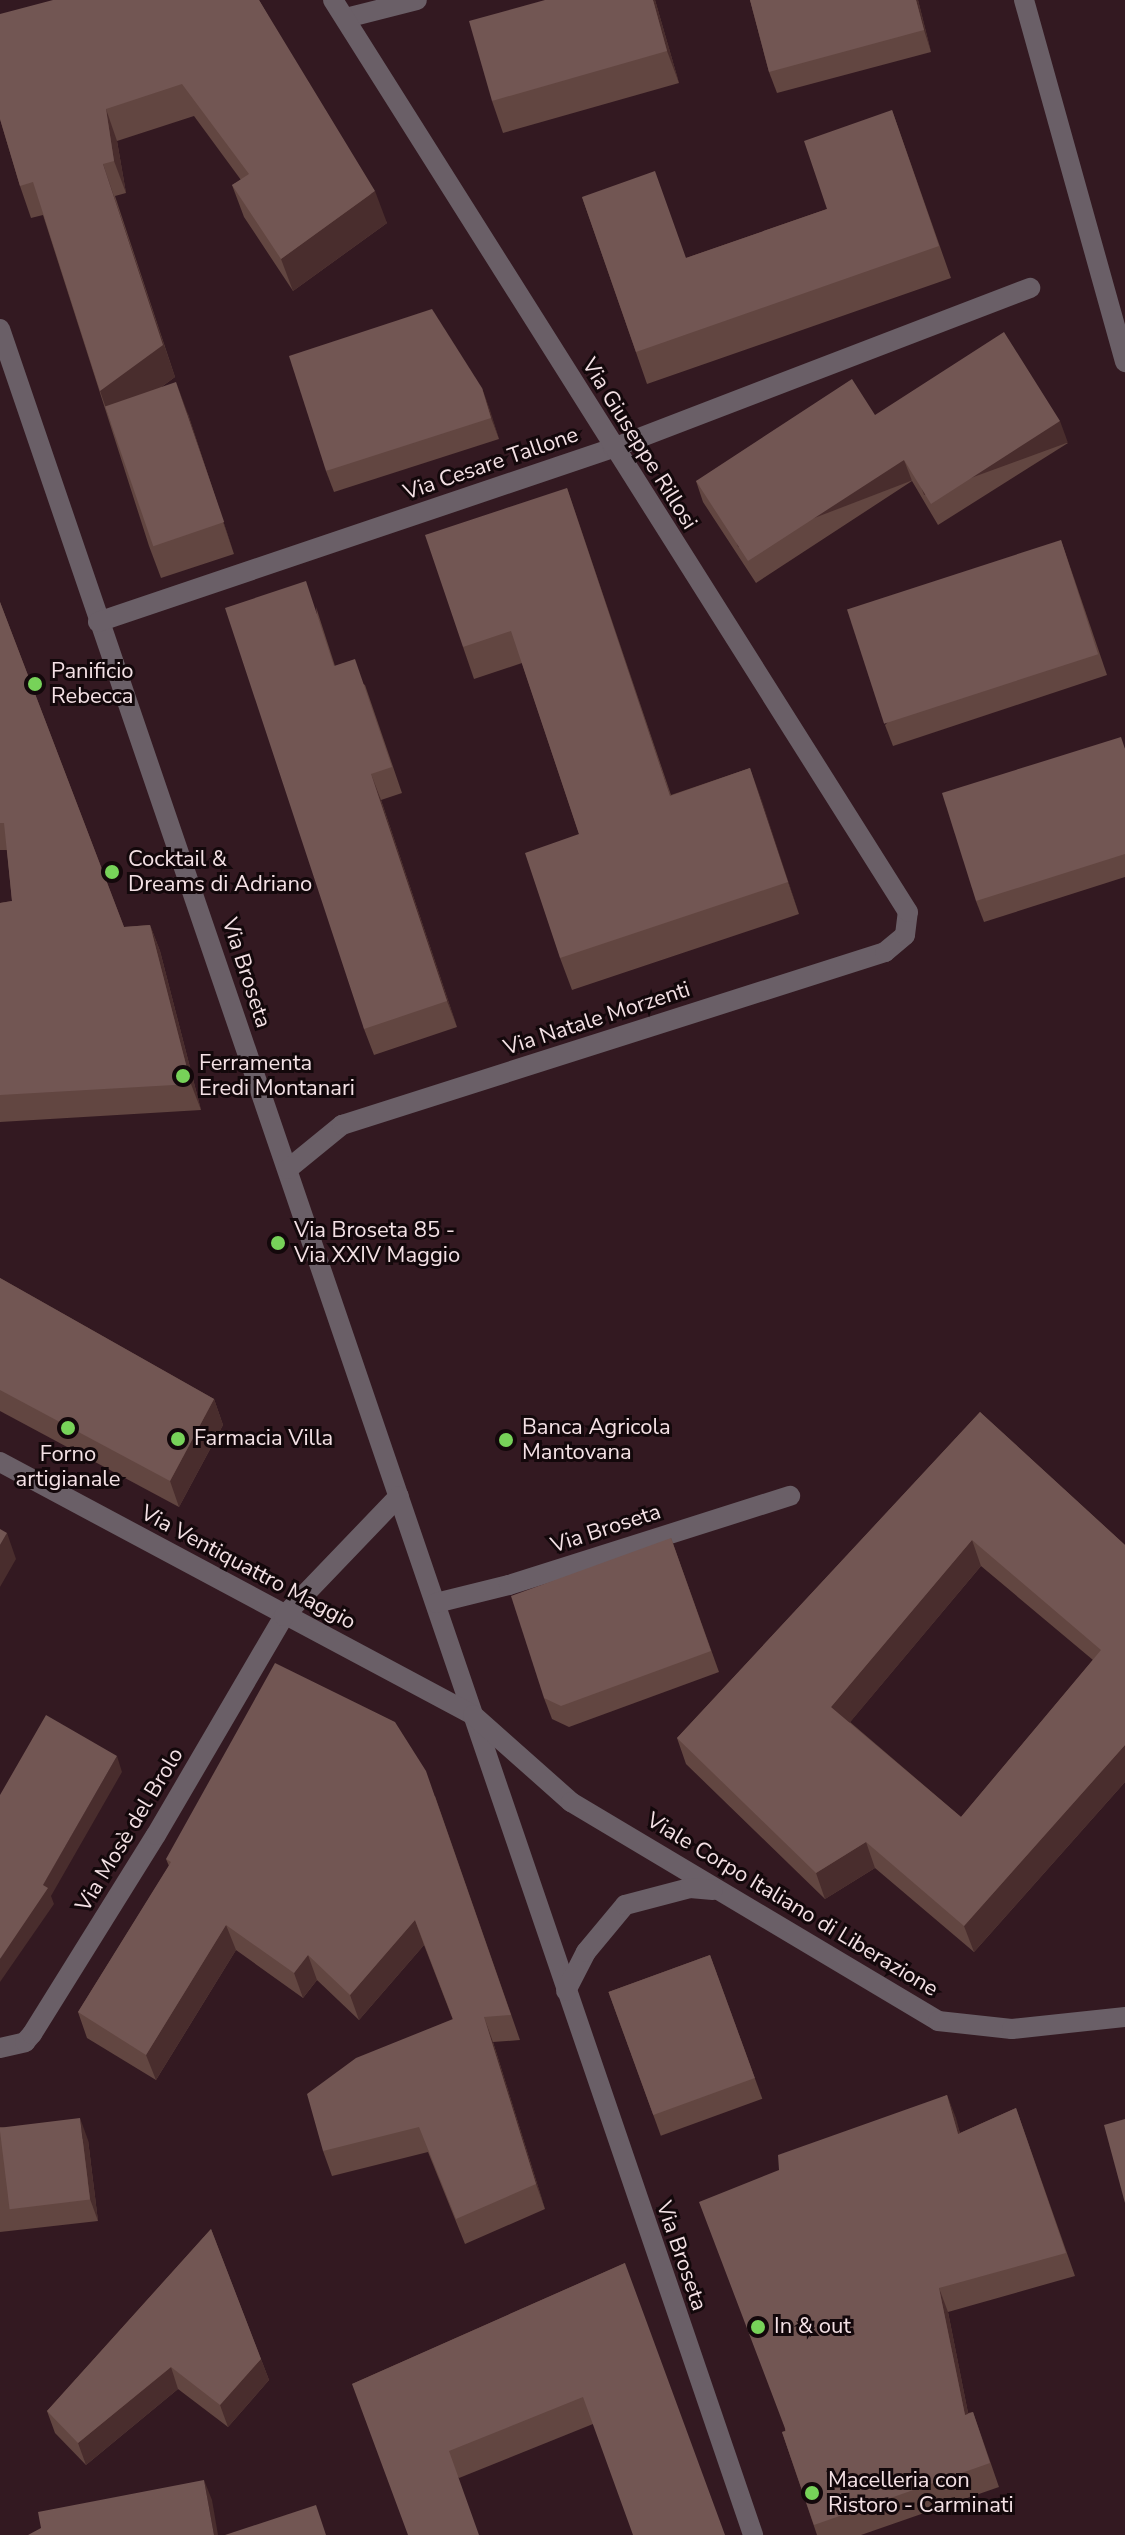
<!DOCTYPE html>
<meta charset="utf-8">
<style>
body{margin:0}
#map{position:relative;width:1125px;height:2535px;overflow:hidden;background:#331921;font-family:"Nunito Sans",sans-serif}
div>[style]{position:absolute}
.minor>*{height:20px;margin:-10px;padding:0 10px;transform-origin:10px;border-radius:10px;background:#6a5f67}
.wall>*{inset:0;background:#624641;transform-origin:0 0}
.shaded-wall>*{inset:0;background:#492d2d;transform-origin:0 0}
.building>*{inset:0;background:#725653;transform-origin:0 0}
.dots>*{width:22px;height:22px;translate:-50% -50%;box-sizing:border-box;border:4px solid #13080b;border-radius:50%}
span{translate:-50% -50%;white-space:nowrap;text-align:center;line-height:1.15;-webkit-text-stroke:6px #13080b;paint-order:stroke}
.street-label{font-size:22px;color:#f4e1e5}
.poi-label{font-size:22px;color:#f4e1e5}
.left{translate:0 -50%;text-align:left}
</style>
<div id="map">
<div class="minor">
<i style="left:1024px;top:0;width:376px;rotate:74.4deg"></i>
<i style="left:346px;top:18px;width:73px;rotate:-14.2deg"></i>
<i style="left:0;top:329px;width:2331px;rotate:71.15deg"></i>
<i style="left:98px;top:622px;width:544px;rotate:-18.67deg"></i>
<i style="left:613px;top:448px;width:447px;rotate:-21deg"></i>
<i style="left:288px;top:1169px;width:70px;rotate:-39.2deg"></i>
<i style="left:342px;top:1125px;width:570px;rotate:-17.67deg"></i>
<i style="left:885px;top:952px;width:26px;rotate:-40deg"></i>
<i style="left:905px;top:935px;width:23px;rotate:-83deg"></i>
<i style="left:908px;top:912px;width:1078px;rotate:-122.23deg"></i>
<i style="left:0;top:1462px;width:536px;rotate:28.14deg"></i>
<i style="left:473px;top:1715px;width:131px;rotate:41.6deg"></i>
<i style="left:571px;top:1802px;width:427px;rotate:30.8deg"></i>
<i style="left:938px;top:2021px;width:74px;rotate:6.2deg"></i>
<i style="left:1012px;top:2029px;width:114px;rotate:-6.1deg"></i>
<i style="left:436px;top:1603px;width:75px;rotate:-13.9deg"></i>
<i style="left:509px;top:1585px;width:295px;rotate:-17.6deg"></i>
<i style="left:566px;top:1991px;width:44px;rotate:-62.9deg"></i>
<i style="left:586px;top:1952px;width:61px;rotate:-50.3deg"></i>
<i style="left:625px;top:1905px;width:67px;rotate:-14.7deg"></i>
<i style="left:690px;top:1888px;width:23px;rotate:5deg"></i>
<i style="left:0;top:2048px;width:26px;rotate:-13deg"></i>
<i style="left:25px;top:2042px;width:11px;rotate:-49deg"></i>
<i style="left:32px;top:2034px;width:234px;rotate:-58.1deg"></i>
<i style="left:156px;top:1835px;width:254px;rotate:-59.7deg"></i>
<i style="left:284px;top:1616px;width:166px;rotate:-46.2deg"></i>
</div>
<div class="wall">
<i style="clip-path:polygon(259px 0,387px 223px,293px 291px,244px 217px,232px 185px,241px 180px,194px 116px,117px 141px,126px 193px,115px 196px,175px 377px,160px 388px,188px 414px,234px 554px,161px 578px,149px 546px,43px 215px,31px 218px,20px 186px,0 119px)"></i>
<i style="clip-path:polygon(655px 0,679px 83px,503px 133px,492px 101px)"></i>
<i style="clip-path:polygon(750px 0,918px 0,931px 52px,777px 93px,769px 72px)"></i>
<i style="clip-path:polygon(892px 110px,951px 278px,647px 384px,582px 197px,686px 258px,827px 209px)"></i>
<i style="clip-path:polygon(482px 388px,499px 439px,334px 492px,326px 471px)"></i>
<i style="clip-path:polygon(875px 415px,1068px 443px,938px 525px,912px 481px,756px 583px,703px 502px,696px 481px)"></i>
<i style="clip-path:polygon(567px 488px,671px 795px,750px 768px,799px 914px,572px 990px,560px 958px,579px 834px,522px 663px,474px 679px,463px 647px)"></i>
<i style="clip-path:polygon(1061px 540px,1107px 675px,893px 746px,885px 725px)"></i>
<i style="clip-path:polygon(0 602px,124px 927px,150px 925px,160px 951px,201px 1110px,0 1122px,0 903px,12px 901px,7px 850px,0 850px)"></i>
<i style="clip-path:polygon(316px 607px,335px 666px,365px 685px,402px 793px,381px 800px,457px 1027px,374px 1055px,364px 1029px)"></i>
<i style="clip-path:polygon(1125px 748px,1125px 877px,984px 922px,976px 901px)"></i>
<i style="clip-path:polygon(0 1278px,214px 1399px,223px 1425px,179px 1507px,0 1411px)"></i>
<i style="clip-path:polygon(evenodd,980px 1412px,1125px 1545px,1125px 1782px,974px 1952px,875px 1868px,825px 1899px,686px 1764px,677px 1738px,980px 1412px,981px 1566px,1093px 1660px,961px 1817px,850px 1722px,981px 1566px)"></i>
<i style="clip-path:polygon(671px 1538px,719px 1672px,569px 1727px,552px 1719px,544px 1698px)"></i>
<i style="clip-path:polygon(435px 1796px,520px 2040px,493px 2042px,545px 2209px,465px 2244px,428px 2152px,332px 2176px,323px 2151px,453px 2020px,424px 1945px,359px 2020px,317px 1980px,303px 1998px,236px 1950px,156px 2080px,87px 2038px,78px 2012px,169px 1866px,166px 1859px)"></i>
<i style="left:710px;top:1955px;width:153px;height:108px;rotate:70deg"></i>
<i style="clip-path:polygon(947px 2095px,960px 2133px,1016px 2108px,1075px 2276px,948px 2312px,968px 2413px,973px 2412px,999px 2487px,861px 2535px,817px 2535px,782px 2432px,785px 2431px,779px 2170px)"></i>
<i style="clip-path:polygon(0 2127px,88px 2140px,98px 2221px,0 2232px)"></i>
<i style="clip-path:polygon(211px 2229px,269px 2380px,228px 2427px,178px 2389px,86px 2465px,55px 2433px,47px 2411px)"></i>
<i style="clip-path:polygon(625px 2263px,593px 2424px,459px 2478px,352px 2384px)"></i>
</div>
<div class="shaded-wall">
<i style="clip-path:polygon(653px 0,655px 0,679px 83px,667px 51px)"></i>
<i style="clip-path:polygon(916px 0,918px 0,931px 52px,924px 30px)"></i>
<i style="clip-path:polygon(106px 109px,117px 141px,126px 193px,114px 161px)"></i>
<i style="clip-path:polygon(103px 164px,175px 377px,111px 423px,100px 391px)"></i>
<i style="clip-path:polygon(375px 191px,387px 223px,293px 291px,281px 259px)"></i>
<i style="clip-path:polygon(176px 382px,188px 414px,234px 554px,223px 522px)"></i>
<i style="clip-path:polygon(482px 388px,490px 410px,499px 439px,491px 418px)"></i>
<i style="left:1060px;top:421px;width:23px;height:153px;rotate:70deg"></i>
<i style="left:904px;top:460px;width:22px;height:186px;rotate:69deg"></i>
<i style="clip-path:polygon(567px 488px,578px 520px,681px 828px,670px 796px)"></i>
<i style="clip-path:polygon(750px 768px,762px 801px,799px 914px,788px 882px)"></i>
<i style="clip-path:polygon(371px 774px,381px 800px,457px 1027px,447px 1001px)"></i>
<i style="clip-path:polygon(150px 925px,160px 951px,201px 1110px,191px 1084px)"></i>
<i style="clip-path:polygon(214px 1399px,223px 1425px,179px 1507px,170px 1481px)"></i>
<i style="clip-path:polygon(7px 1533px,16px 1559px,0 1587px,0 1545px)"></i>
<i style="clip-path:polygon(972px 1540px,981px 1566px,841px 1733px,831px 1707px)"></i>
<i style="clip-path:polygon(1125px 1745px,1125px 1782px,974px 1952px,964px 1926px)"></i>
<i style="clip-path:polygon(117px 1756px,122px 1772px,51px 1896px,54px 1904px,0 1982px,0 1959px)"></i>
<i style="clip-path:polygon(866px 1842px,875px 1868px,825px 1899px,816px 1873px)"></i>
<i style="clip-path:polygon(415px 1920px,424px 1945px,359px 2020px,350px 1995px)"></i>
<i style="clip-path:polygon(226px 1925px,236px 1950px,156px 2080px,146px 2055px)"></i>
<i style="clip-path:polygon(308px 1955px,317px 1980px,303px 1998px,294px 1973px)"></i>
<i style="clip-path:polygon(484px 2017px,493px 2042px,545px 2209px,536px 2184px)"></i>
<i style="clip-path:polygon(947px 2095px,956px 2118px,966px 2157px,958px 2134px)"></i>
<i style="clip-path:polygon(80px 2118px,88px 2140px,98px 2221px,90px 2199px)"></i>
<i style="clip-path:polygon(939px 2288px,948px 2312px,973px 2438px,965px 2415px)"></i>
<i style="clip-path:polygon(261px 2359px,269px 2380px,228px 2427px,220px 2405px)"></i>
<i style="clip-path:polygon(171px 2367px,178px 2389px,86px 2465px,78px 2443px)"></i>
<i style="clip-path:polygon(204px 2480px,212px 2500px,218px 2535px,214px 2535px)"></i>
</div>
<div class="building">
<i style="clip-path:polygon(53px 0,259px 0,375px 191px,281px 259px,232px 185px,249px 174px,182px 84px,106px 109px,114px 161px,103px 164px,163px 345px,100px 391px,33px 182px,20px 186px,0 119px,0 14px)"></i>
<i style="clip-path:polygon(545px 0,653px 0,667px 51px,492px 101px,469px 21px)"></i>
<i style="clip-path:polygon(750px 0,916px 0,924px 30px,769px 72px)"></i>
<i style="clip-path:polygon(892px 110px,939px 246px,636px 352px,582px 197px,655px 171px,686px 258px,827px 209px,804px 141px)"></i>
<i style="clip-path:polygon(432px 309px,482px 388px,491px 418px,326px 471px,289px 356px)"></i>
<i style="clip-path:polygon(1004px 332px,1060px 421px,931px 504px,904px 460px,748px 561px,696px 481px,852px 379px,875px 415px)"></i>
<i style="left:176px;top:382px;width:148px;height:75px;rotate:71deg"></i>
<i style="clip-path:polygon(567px 488px,670px 796px,750px 768px,788px 882px,560px 958px,525px 853px,579px 834px,511px 631px,463px 647px,425px 535px)"></i>
<i style="left:1061px;top:540px;width:120px;height:225px;rotate:72deg"></i>
<i style="clip-path:polygon(306px 581px,334px 666px,355px 659px,392px 767px,371px 774px,447px 1001px,364px 1029px,225px 608px)"></i>
<i style="clip-path:polygon(0 602px,124px 927px,150px 925px,191px 1084px,0 1095px,0 903px,12px 901px,4px 823px,0 823px)"></i>
<i style="clip-path:polygon(1121px 737px,1125px 749px,1125px 854px,976px 901px,942px 793px)"></i>
<i style="clip-path:polygon(0 1278px,214px 1399px,170px 1481px,0 1390px)"></i>
<i style="clip-path:polygon(evenodd,980px 1412px,1125px 1545px,1125px 1745px,964px 1926px,866px 1842px,816px 1873px,677px 1738px,980px 1412px,972px 1540px,1101px 1650px,961px 1817px,831px 1707px,972px 1540px)"></i>
<i style="clip-path:polygon(0 1529px,7px 1533px,0 1545px)"></i>
<i style="clip-path:polygon(671px 1538px,711px 1651px,561px 1706px,544px 1698px,511px 1596px)"></i>
<i style="clip-path:polygon(275px 1663px,395px 1722px,426px 1771px,511px 2015px,484px 2017px,536px 2184px,456px 2219px,419px 2127px,323px 2151px,307px 2094px,356px 2058px,453px 2019px,415px 1920px,350px 1995px,308px 1955px,294px 1973px,226px 1925px,146px 2055px,78px 2012px,171px 1862px,166px 1859px)"></i>
<i style="clip-path:polygon(46px 1715px,117px 1756px,43px 1885px,48px 1888px,0 1959px,0 1795px)"></i>
<i style="left:710px;top:1955px;width:131px;height:108px;rotate:70deg"></i>
<i style="clip-path:polygon(947px 2095px,958px 2134px,1016px 2108px,1066px 2253px,939px 2288px,965px 2415px,973px 2412px,990px 2463px,814px 2525px,782px 2432px,786px 2431px,699px 2202px,779px 2170px,778px 2155px)"></i>
<i style="left:80px;top:2118px;width:82px;height:81px;rotate:83deg"></i>
<i style="clip-path:polygon(1125px 2119px,1125px 2203px,1104px 2125px)"></i>
<i style="clip-path:polygon(211px 2229px,261px 2359px,220px 2405px,171px 2367px,78px 2443px,47px 2411px)"></i>
<i style="clip-path:polygon(625px 2263px,725px 2535px,633px 2535px,583px 2397px,449px 2451px,479px 2535px,408px 2535px,352px 2384px)"></i>
<i style="clip-path:polygon(204px 2480px,214px 2535px,28px 2535px,41px 2528px,38px 2512px)"></i>
<i style="clip-path:polygon(316px 2505px,326px 2535px,225px 2535px)"></i>
</div>
<div class="dots">
<i style="left:35px;top:684px;background:#77d259"></i>
<i style="left:112px;top:872px;background:#77d259"></i>
<i style="left:183px;top:1076px;background:#77d259"></i>
<i style="left:278px;top:1243px;background:#77d259"></i>
<i style="left:68px;top:1428px;background:#77d259"></i>
<i style="left:178px;top:1439px;background:#77d259"></i>
<i style="left:506px;top:1440px;background:#77d259"></i>
<i style="left:758px;top:2327px;background:#77d259"></i>
<i style="left:812px;top:2493px;background:#77d259"></i>
</div>
<div class="street-label">
<span style="left:639px;top:444px;rotate:58deg">Via Giuseppe Rillosi</span>
<span style="left:491px;top:464px;rotate:-19deg">Via Cesare Tallone</span>
<span style="left:246px;top:973px;rotate:72deg">Via Broseta</span>
<span style="left:597px;top:1019px;rotate:-18deg">Via Natale Morzenti</span>
<span style="left:606px;top:1529px;rotate:-18deg">Via Broseta</span>
<span style="left:248px;top:1568px;rotate:28deg">Via Ventiquattro Maggio</span>
<span style="left:130px;top:1830px;rotate:-59deg">Via Mosè del Brolo</span>
<span style="left:792px;top:1905px;rotate:31deg">Viale Corpo Italiano di Liberazione</span>
<span style="left:681px;top:2256px;rotate:71deg">Via Broseta</span>
</div>
<div class="poi-label">
<span class="left" style="left:51px;top:684px">Panificio<br>Rebecca</span>
<span class="left" style="left:128px;top:872px">Cocktail &amp;<br>Dreams di Adriano</span>
<span class="left" style="left:199px;top:1076px">Ferramenta<br>Eredi Montanari</span>
<span class="left" style="left:294px;top:1243px">Via Broseta 85 -<br>Via XXIV Maggio</span>
<span class="left" style="left:522px;top:1440px">Banca Agricola<br>Mantovana</span>
<span class="left" style="left:194px;top:1439px">Farmacia Villa</span>
<span style="left:68px;top:1467px">Forno<br>artigianale</span>
<span class="left" style="left:774px;top:2327px">In &amp; out</span>
<span class="left" style="left:828px;top:2493px">Macelleria con<br>Ristoro - Carminati</span>
</div>
</div>
